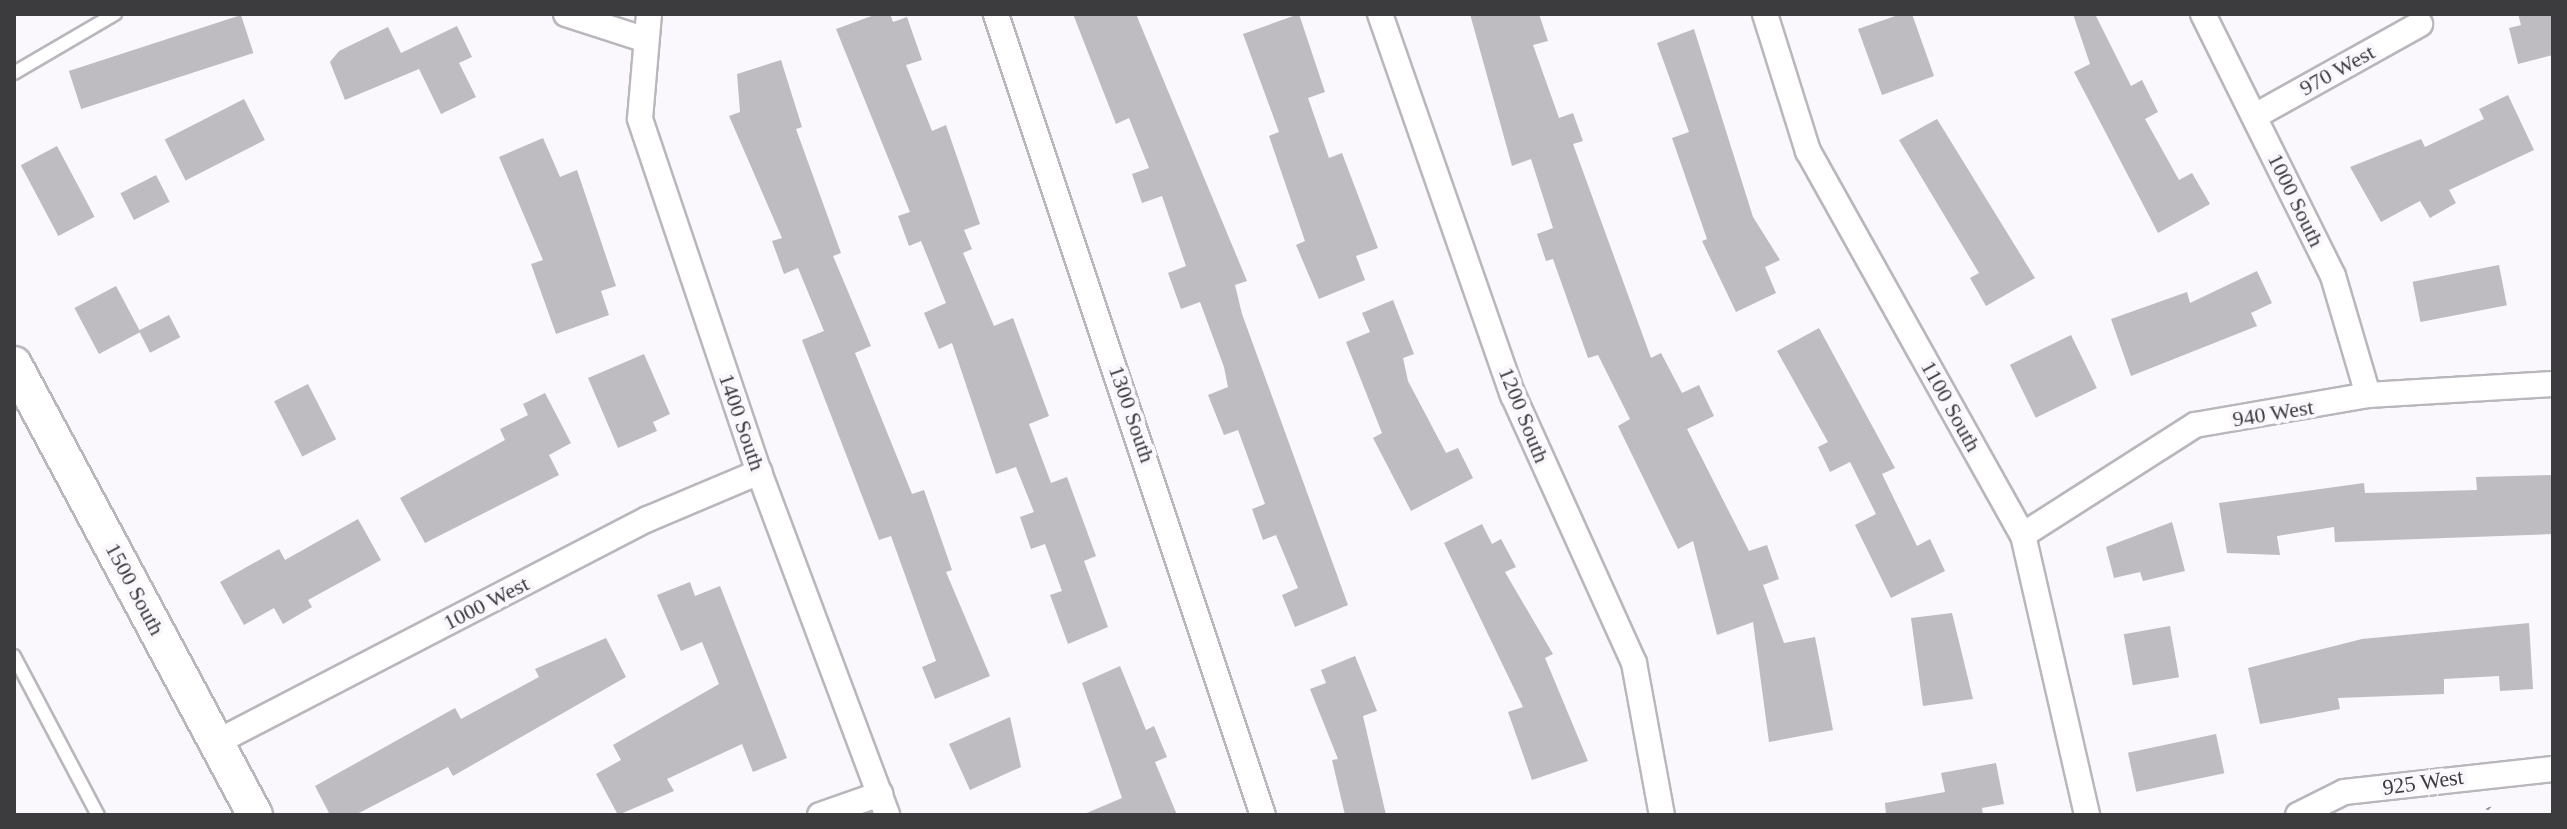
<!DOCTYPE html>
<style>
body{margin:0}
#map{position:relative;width:2567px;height:829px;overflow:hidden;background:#faf7fd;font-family:Georgia,serif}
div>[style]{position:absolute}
.building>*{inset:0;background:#bebbc1;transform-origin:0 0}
.path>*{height:5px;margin-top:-2.5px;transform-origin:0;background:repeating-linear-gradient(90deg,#9a989c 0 2px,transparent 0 8px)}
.roads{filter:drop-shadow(2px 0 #b9b6bc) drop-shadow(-2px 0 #b9b6bc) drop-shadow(0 2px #b9b6bc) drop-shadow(0 -2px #b9b6bc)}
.lane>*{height:12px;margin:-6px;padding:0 6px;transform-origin:6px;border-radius:6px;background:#fff}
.street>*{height:24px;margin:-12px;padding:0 12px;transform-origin:12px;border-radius:12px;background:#fff}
.secondary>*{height:34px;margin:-17px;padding:0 17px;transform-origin:17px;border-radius:17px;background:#fff}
span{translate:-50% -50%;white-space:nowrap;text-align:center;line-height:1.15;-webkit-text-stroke:8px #faf7fd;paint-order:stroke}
.street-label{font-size:22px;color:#3c3b3d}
.frame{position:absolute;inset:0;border:16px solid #3c3b3d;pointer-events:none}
</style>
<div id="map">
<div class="building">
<i style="clip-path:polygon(877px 14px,890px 14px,893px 22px,907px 17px,922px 60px,906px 65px,932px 131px,946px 125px,980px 224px,964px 230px,972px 249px,963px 253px,994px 326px,1013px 318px,1049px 416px,1029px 424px,1051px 483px,1067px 477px,1096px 556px,1084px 561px,1108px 627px,1068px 644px,1050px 595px,1062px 591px,1045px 544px,1031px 549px,1020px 517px,1034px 512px,1016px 467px,996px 474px,952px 343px,939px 349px,924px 313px,946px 303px,921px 241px,909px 246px,898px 216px,910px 212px,836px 29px)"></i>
<i style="clip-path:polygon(1073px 14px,1136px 14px,1247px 281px,1235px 285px,1242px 314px,1348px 605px,1295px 627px,1282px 595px,1298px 588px,1276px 535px,1263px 540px,1252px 509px,1265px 504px,1238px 430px,1224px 435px,1208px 395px,1228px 387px,1224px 367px,1200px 302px,1181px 309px,1168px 273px,1186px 266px,1162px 196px,1142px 203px,1132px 174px,1149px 168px,1129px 118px,1116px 124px)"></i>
<i style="clip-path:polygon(1299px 14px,1325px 92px,1308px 98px,1329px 158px,1342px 153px,1378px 248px,1356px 256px,1365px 280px,1319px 299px,1296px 245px,1305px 241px,1269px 136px,1279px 132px,1243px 34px)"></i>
<i style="clip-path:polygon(1470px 14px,1539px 14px,1548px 41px,1533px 45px,1559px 118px,1573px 113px,1583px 141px,1573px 144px,1651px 358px,1661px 353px,1682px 393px,1699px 385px,1714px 416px,1687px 429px,1749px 551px,1767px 545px,1779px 579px,1763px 585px,1784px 643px,1815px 637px,1833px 730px,1769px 742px,1753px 622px,1717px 635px,1693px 541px,1678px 549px,1618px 426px,1630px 419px,1598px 355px,1588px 358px,1553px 259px,1546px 261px,1537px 234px,1553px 228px,1531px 159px,1512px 166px)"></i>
<i style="clip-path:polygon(1901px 14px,1912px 14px,1934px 76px,1882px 95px,1858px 29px)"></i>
<i style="clip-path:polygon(2073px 14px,2095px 14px,2131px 86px,2142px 80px,2158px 112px,2145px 119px,2179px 180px,2192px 173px,2210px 204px,2158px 233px,2074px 72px,2090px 64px)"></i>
<i style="clip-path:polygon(2518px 14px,2553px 14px,2553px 55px,2518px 64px,2509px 28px,2521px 25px)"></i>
<i style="left:241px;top:15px;width:40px;height:181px;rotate:72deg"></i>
<i style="clip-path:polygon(457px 26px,472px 57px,459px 63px,476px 97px,441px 114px,419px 69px,345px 100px,330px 62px,339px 51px,388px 27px,401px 53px)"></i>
<i style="clip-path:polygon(1694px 29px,1753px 217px,1780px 260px,1765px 267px,1776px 293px,1736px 312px,1702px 241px,1707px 239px,1672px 138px,1689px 132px,1657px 43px)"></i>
<i style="clip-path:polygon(781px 60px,802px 127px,796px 129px,841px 253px,833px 256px,871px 346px,855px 353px,912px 494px,924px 490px,952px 570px,946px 572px,990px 676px,935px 699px,922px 667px,936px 661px,891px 536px,879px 540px,802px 340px,824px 331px,798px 268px,784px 274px,772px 241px,782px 238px,729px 116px,740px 112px,737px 74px)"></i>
<i style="clip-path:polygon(2508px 95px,2534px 150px,2449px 190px,2456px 203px,2430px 218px,2420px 201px,2381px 222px,2350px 167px,2421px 139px,2425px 147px,2484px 119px,2479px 109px)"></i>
<i style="left:244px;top:99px;width:46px;height:89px;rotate:63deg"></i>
<i style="clip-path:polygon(1937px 119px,2035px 278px,1986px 306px,1970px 278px,1979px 273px,1899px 140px)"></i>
<i style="clip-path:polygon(543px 138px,560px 177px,577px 170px,616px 286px,601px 291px,609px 315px,556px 334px,531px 264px,543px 260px,499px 157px)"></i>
<i style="left:57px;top:146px;width:80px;height:41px;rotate:62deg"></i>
<i style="left:156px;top:175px;width:30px;height:40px;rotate:63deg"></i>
<i style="left:2499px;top:265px;width:41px;height:88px;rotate:79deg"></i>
<i style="clip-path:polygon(2257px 271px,2272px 303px,2251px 313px,2257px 326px,2131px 376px,2111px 319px,2187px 292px,2190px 303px)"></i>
<i style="left:116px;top:286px;width:52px;height:47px;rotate:62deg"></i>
<i style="clip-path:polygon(1393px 300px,1414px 354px,1403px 358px,1408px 381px,1446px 453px,1458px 448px,1473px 478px,1411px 511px,1373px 438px,1382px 433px,1346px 342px,1370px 332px,1362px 313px)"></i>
<i style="left:169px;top:315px;width:25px;height:34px;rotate:63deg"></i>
<i style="clip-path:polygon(1819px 328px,1895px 468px,1882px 474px,1917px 546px,1930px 539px,1945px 571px,1891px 598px,1855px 525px,1876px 514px,1850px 462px,1830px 472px,1818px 447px,1828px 442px,1777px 351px)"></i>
<i style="left:2071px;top:335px;width:59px;height:68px;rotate:64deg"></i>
<i style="clip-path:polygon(644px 354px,670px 414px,653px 422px,657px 431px,618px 448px,588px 378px)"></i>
<i style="left:308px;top:384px;width:62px;height:38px;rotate:63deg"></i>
<i style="clip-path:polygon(545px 393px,571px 443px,549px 455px,559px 475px,425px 543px,400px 498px,505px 440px,500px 429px,528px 415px,523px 404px)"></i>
<i style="clip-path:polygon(2553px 475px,2553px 534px,2335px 542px,2334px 527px,2277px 536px,2280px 555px,2227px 553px,2219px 503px,2364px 483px,2365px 493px,2477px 490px,2476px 477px)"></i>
<i style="clip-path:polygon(358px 519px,381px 560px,308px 600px,312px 607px,283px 624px,274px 608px,244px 625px,220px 582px,279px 549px,285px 560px)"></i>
<i style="clip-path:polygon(2172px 522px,2185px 571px,2143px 581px,2140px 572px,2114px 578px,2106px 547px)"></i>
<i style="clip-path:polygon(1482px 524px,1492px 544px,1501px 539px,1516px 567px,1505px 572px,1553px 654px,1545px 658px,1588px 761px,1532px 780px,1508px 712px,1523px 707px,1444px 543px)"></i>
<i style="clip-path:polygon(690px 582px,695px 596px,720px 586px,787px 758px,753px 772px,742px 744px,667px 779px,674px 791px,618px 815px,596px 774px,621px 760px,613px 745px,719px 684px,702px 642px,681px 651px,657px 595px)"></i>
<i style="clip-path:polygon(1952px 613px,1973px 699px,1923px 706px,1911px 618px)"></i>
<i style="clip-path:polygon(2529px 623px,2533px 689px,2500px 691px,2499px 676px,2444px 679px,2444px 694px,2338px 698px,2340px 709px,2260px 724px,2248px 668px,2362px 639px)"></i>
<i style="left:2170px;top:626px;width:52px;height:47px;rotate:80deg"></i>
<i style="clip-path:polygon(606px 638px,626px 677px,453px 776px,448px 767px,355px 815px,330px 815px,315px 786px,455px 708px,461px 719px,539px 677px,535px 669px)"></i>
<i style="clip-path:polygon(1355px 656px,1377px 711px,1363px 716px,1386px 815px,1345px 815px,1332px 760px,1338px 759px,1310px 689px,1326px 683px,1321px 670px)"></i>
<i style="clip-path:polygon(1120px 666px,1146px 730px,1154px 726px,1167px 757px,1155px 762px,1177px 815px,1082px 815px,1122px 798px,1082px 683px)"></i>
<i style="clip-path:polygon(1010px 717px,1021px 767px,970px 790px,949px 744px)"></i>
<i style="left:2216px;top:734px;width:40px;height:90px;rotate:78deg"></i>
<i style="clip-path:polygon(1996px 763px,2004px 804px,1982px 808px,1983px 815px,1886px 815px,1885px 803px,1945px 792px,1941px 773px)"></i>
</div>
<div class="path">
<i style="left:2488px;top:807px;width:9px;rotate:58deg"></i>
</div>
<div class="roads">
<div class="lane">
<i style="left:14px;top:73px;width:117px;rotate:-30.3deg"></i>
<i style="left:14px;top:656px;width:180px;rotate:62.2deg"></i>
</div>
<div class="street">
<i style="left:566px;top:14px;width:84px;rotate:18deg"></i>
<i style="left:649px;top:14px;width:105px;rotate:94.9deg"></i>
<i style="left:640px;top:119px;width:373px;rotate:71.4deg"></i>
<i style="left:759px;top:472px;width:366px;rotate:69.5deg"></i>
<i style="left:996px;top:14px;width:844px;rotate:71.57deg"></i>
<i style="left:1380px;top:14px;width:404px;rotate:70.8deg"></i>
<i style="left:1513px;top:395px;width:294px;rotate:65.7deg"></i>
<i style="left:1634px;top:663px;width:155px;rotate:79.6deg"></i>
<i style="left:1765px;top:14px;width:144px;rotate:72.6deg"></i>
<i style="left:1808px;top:151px;width:440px;rotate:60.8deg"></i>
<i style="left:2023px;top:535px;width:287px;rotate:77.1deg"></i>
<i style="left:2203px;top:14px;width:292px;rotate:63.6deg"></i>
<i style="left:2333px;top:276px;width:124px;rotate:73.6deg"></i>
<i style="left:2255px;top:116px;width:189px;rotate:-29.1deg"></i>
<i style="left:2023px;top:535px;width:204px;rotate:-32.6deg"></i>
<i style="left:2195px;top:425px;width:176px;rotate:-9.8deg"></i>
<i style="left:2368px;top:395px;width:185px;rotate:-3.4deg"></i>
<i style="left:217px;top:742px;width:485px;rotate:-27.4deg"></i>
<i style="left:648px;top:519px;width:121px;rotate:-22.9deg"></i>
<i style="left:820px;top:815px;width:64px;rotate:-19.3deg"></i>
<i style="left:2298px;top:815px;width:51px;rotate:-26.6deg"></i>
<i style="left:2344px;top:792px;width:210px;rotate:-6.3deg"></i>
</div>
<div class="secondary">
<i style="left:14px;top:364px;width:511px;rotate:61.88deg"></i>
</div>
</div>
<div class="street-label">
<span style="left:2337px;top:70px;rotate:-29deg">970 West</span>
<span style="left:2296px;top:200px;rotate:64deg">1000 South</span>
<span style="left:1951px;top:406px;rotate:61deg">1100 South</span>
<span style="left:2273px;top:413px;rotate:-9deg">940 West</span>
<span style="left:1132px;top:414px;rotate:71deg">1300 South</span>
<span style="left:1524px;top:415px;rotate:68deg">1200 South</span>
<span style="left:742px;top:422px;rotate:71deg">1400 South</span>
<span style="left:135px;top:589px;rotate:62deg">1500 South</span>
<span style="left:486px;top:603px;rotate:-27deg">1000 West</span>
<span style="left:2423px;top:782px;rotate:-8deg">925 West</span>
</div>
<div class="frame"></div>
</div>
